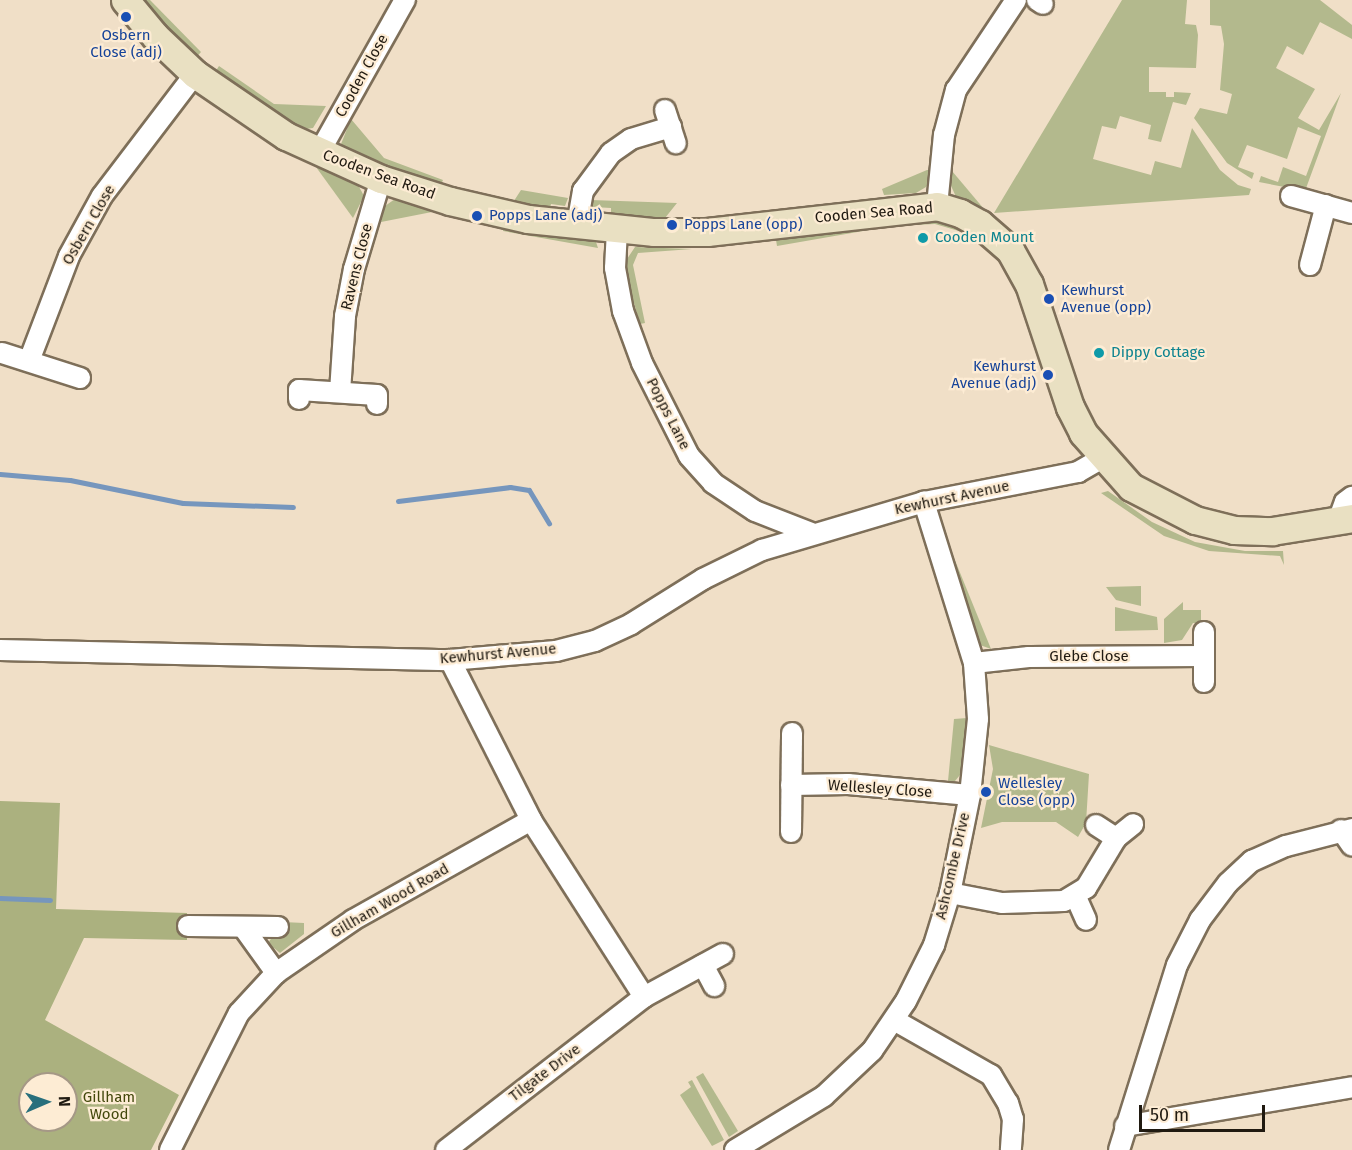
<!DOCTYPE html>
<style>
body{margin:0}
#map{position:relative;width:1352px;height:1150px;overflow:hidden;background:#f0dfc7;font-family:"Fira Sans",sans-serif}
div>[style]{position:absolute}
.green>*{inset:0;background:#b3b98d}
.forest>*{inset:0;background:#abb17f}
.stream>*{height:5px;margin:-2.5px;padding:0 2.5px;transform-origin:2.5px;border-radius:2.5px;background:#7696bd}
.roads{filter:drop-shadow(2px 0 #7e6f59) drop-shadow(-2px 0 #7e6f59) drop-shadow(0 2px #7e6f59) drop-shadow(0 -2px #7e6f59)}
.street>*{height:20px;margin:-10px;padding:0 10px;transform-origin:10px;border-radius:10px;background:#fff}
.secondary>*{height:27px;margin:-13.5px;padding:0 13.5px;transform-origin:13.5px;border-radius:13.5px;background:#e9e0c2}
.dots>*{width:16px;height:16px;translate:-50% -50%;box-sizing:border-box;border:3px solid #fdecd4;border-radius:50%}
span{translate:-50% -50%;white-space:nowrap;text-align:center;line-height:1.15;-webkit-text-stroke:4.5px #fdecd4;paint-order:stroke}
.transit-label{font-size:15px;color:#164399}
.left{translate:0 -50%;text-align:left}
.right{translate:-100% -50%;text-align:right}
.street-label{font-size:15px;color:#201a11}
.culture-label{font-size:15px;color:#0d838f}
.park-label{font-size:15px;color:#43480c}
.north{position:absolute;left:18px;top:1072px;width:60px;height:60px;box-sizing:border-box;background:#fdecd4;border:2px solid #a59886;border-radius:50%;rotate:88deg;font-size:16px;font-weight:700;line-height:24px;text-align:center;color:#201a11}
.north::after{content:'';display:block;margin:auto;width:21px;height:27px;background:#286f7c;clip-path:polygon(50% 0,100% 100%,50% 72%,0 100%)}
.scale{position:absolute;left:1139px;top:1105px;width:126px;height:27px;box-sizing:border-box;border:3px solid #201a11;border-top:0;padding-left:8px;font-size:18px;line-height:21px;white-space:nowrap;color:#201a11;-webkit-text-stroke:4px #fdecd4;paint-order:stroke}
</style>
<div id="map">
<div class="green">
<i style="clip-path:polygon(135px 0,150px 0,201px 52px,193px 61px)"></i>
<i style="clip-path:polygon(1122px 0,1187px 0,1185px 24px,1196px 25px,1198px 35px,1196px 68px,1149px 67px,1149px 92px,1166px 92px,1166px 97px,1174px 97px,1174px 92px,1191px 93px,1186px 105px,1173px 102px,1161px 142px,1148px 139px,1151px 125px,1120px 116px,1116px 129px,1102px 126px,1093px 159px,1151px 175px,1155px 161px,1181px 168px,1192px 128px,1220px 170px,1238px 185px,1251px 189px,1249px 195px,994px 213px)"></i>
<i style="clip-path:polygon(1210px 0,1320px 0,1352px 25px,1352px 39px,1320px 22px,1303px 55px,1287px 46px,1276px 68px,1315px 89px,1298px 118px,1319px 130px,1341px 93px,1305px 191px,1259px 182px,1261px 176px,1278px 182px,1283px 167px,1306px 176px,1321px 136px,1298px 127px,1287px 159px,1247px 145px,1238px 167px,1254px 173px,1252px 179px,1227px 163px,1194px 118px,1200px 108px,1227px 114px,1232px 94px,1220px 90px,1224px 44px,1221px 26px,1210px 25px)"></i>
<i style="clip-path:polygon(219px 66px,274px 104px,326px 106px,313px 128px,298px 130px,212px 77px)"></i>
<i style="clip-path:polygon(351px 119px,384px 158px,443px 180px,439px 189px,344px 154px,341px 144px)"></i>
<i style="clip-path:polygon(316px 167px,357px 183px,364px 196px,353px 218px)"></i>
<i style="clip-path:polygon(927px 170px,933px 170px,933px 178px,926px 187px,916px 193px,884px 195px,882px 189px)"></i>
<i style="clip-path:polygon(952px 171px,984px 209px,982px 212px,957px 199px,947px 177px,948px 172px)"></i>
<i style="clip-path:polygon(521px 190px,568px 198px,565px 206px,551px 204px,549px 213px,510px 207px)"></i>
<i style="clip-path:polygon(395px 199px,437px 211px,381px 222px,385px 206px)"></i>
<i style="clip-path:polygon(591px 200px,677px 203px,665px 218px,611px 215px,611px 208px,593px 207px)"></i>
<i style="clip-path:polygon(891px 219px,935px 220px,971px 230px,969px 234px,935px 224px,892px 226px,777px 246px,776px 240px)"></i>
<i style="clip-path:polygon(504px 224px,596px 242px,598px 248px,503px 231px)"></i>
<i style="clip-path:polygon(635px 247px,692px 249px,638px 253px,633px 265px,645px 323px,640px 324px,623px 265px)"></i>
<i style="clip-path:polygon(1108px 491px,1152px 522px,1195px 542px,1245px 551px,1283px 551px,1284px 565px,1280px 556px,1209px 551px,1164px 536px,1101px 493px)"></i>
<i style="clip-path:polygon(950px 553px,952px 553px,991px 649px,980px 645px,973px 631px)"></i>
<i style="clip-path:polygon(1141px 586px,1141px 606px,1116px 600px,1106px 587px)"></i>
<i style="clip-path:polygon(1183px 602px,1183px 610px,1201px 610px,1201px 623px,1193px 623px,1182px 640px,1164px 643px,1164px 619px)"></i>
<i style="clip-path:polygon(1115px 607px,1157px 617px,1158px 630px,1115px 631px)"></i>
<i style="clip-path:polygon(967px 718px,965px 769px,955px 781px,948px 781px,954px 719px)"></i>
<i style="clip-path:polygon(989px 745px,1089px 774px,1086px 823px,1078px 837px,1056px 822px,1002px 822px,981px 828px,993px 769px)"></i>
<i style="clip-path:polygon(283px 922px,304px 923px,304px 934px,280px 953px,274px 948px,270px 951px,268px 943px,273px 936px,283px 935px)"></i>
<i style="clip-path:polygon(703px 1073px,738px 1131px,729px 1137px,696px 1077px)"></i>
<i style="clip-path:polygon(692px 1080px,724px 1140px,712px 1146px,680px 1095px,691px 1087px,688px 1082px)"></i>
</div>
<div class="forest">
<i style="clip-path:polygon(evenodd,0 801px,60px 803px,56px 909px,187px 913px,187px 940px,84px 938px,45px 1020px,179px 1095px,151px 1150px,0 1150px,0 801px,30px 1084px,66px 1084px,66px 1120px,30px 1120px,30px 1084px)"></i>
</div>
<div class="stream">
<i style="left:0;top:474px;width:70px;rotate:4.9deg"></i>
<i style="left:70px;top:480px;width:115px;rotate:11.5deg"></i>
<i style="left:183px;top:503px;width:110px;rotate:2.1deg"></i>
<i style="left:398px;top:501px;width:113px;rotate:-7.1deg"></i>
<i style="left:510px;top:487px;width:19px;rotate:9deg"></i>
<i style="left:529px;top:490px;width:39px;rotate:59deg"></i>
<i style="left:0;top:898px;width:50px;rotate:2.3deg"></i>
</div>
<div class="roads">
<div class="street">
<i style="left:1037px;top:0;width:7px;rotate:34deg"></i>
<i style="left:665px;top:110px;width:35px;rotate:72deg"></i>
<i style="left:319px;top:153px;width:176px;rotate:-60.7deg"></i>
<i style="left:1291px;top:196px;width:63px;rotate:15.6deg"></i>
<i style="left:937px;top:206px;width:71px;rotate:-84.4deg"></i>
<i style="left:944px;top:135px;width:47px;rotate:-75.1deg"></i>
<i style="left:956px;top:90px;width:108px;rotate:-56.3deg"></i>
<i style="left:577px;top:225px;width:35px;rotate:-80deg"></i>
<i style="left:583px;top:191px;width:47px;rotate:-53.6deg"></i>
<i style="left:611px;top:153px;width:24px;rotate:-35deg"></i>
<i style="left:631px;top:139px;width:42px;rotate:-16.7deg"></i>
<i style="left:617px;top:230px;width:38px;rotate:93deg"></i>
<i style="left:615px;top:268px;width:44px;rotate:79.5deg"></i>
<i style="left:623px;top:311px;width:55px;rotate:69.9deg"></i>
<i style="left:642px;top:363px;width:104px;rotate:63.2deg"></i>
<i style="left:689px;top:456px;width:36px;rotate:48deg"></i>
<i style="left:713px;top:483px;width:50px;rotate:33.7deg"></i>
<i style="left:755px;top:511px;width:60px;rotate:21.4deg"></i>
<i style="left:1310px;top:265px;width:62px;rotate:-75.1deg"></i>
<i style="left:2px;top:353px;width:82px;rotate:17.8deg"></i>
<i style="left:29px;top:361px;width:112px;rotate:-69.1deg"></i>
<i style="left:69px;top:256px;width:68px;rotate:-61.2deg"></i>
<i style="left:102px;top:196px;width:153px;rotate:-52.7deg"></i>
<i style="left:340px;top:392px;width:76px;rotate:-86.2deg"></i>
<i style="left:345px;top:316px;width:48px;rotate:-79.2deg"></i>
<i style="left:354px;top:269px;width:94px;rotate:-73.3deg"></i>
<i style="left:299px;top:399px;width:9px;rotate:-90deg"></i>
<i style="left:299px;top:390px;width:78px;rotate:3.7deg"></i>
<i style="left:377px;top:395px;width:9px;rotate:90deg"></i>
<i style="left:1338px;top:521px;width:20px;rotate:-70deg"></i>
<i style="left:1345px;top:502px;width:9px;rotate:-36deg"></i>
<i style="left:1204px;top:632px;width:50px;rotate:90deg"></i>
<i style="left:0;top:650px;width:450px;rotate:1.3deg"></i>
<i style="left:450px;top:660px;width:106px;rotate:-4.9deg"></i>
<i style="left:556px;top:651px;width:40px;rotate:-14.4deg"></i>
<i style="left:595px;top:641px;width:40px;rotate:-25deg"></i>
<i style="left:631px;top:624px;width:85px;rotate:-32deg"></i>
<i style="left:703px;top:579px;width:66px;rotate:-26.2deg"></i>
<i style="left:762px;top:550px;width:169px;rotate:-16.5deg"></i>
<i style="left:924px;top:502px;width:157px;rotate:-11deg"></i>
<i style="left:1078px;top:472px;width:28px;rotate:-30deg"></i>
<i style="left:450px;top:660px;width:179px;rotate:63.1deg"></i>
<i style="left:531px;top:820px;width:210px;rotate:57.4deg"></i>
<i style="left:974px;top:663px;width:55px;rotate:-6.2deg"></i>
<i style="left:1029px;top:657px;width:175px;rotate:-0.3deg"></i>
<i style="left:791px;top:785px;width:57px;rotate:-1deg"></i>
<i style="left:848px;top:784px;width:122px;rotate:5.2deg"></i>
<i style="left:1096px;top:825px;width:24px;rotate:33deg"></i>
<i style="left:1341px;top:830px;width:19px;rotate:55deg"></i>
<i style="left:791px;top:832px;width:99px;rotate:-89.4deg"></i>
<i style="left:950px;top:893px;width:53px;rotate:10.9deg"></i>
<i style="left:1002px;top:903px;width:62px;rotate:-1.8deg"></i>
<i style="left:1064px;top:901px;width:26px;rotate:-31deg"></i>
<i style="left:1086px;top:888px;width:58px;rotate:-59deg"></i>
<i style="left:1116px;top:838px;width:22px;rotate:-39deg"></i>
<i style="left:1075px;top:895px;width:27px;rotate:66deg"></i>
<i style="left:188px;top:926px;width:90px;rotate:0.6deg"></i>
<i style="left:243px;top:927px;width:57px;rotate:54.3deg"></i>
<i style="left:703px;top:965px;width:24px;rotate:62deg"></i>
<i style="left:894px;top:1020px;width:112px;rotate:29.6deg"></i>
<i style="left:991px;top:1075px;width:33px;rotate:59deg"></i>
<i style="left:1008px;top:1103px;width:17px;rotate:73deg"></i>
<i style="left:1013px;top:1119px;width:31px;rotate:94deg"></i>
<i style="left:1125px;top:1126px;width:230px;rotate:-9.7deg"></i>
<i style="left:170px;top:1150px;width:153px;rotate:-63.3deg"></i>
<i style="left:239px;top:1013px;width:54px;rotate:-47.2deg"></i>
<i style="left:276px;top:973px;width:93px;rotate:-34.5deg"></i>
<i style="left:353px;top:920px;width:204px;rotate:-29.3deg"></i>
<i style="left:446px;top:1150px;width:250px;rotate:-37.7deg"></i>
<i style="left:644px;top:997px;width:90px;rotate:-28.6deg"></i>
<i style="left:735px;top:1150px;width:104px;rotate:-31.2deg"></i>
<i style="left:824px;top:1096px;width:66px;rotate:-43.2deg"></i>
<i style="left:872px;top:1051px;width:60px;rotate:-55.8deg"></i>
<i style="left:906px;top:1001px;width:63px;rotate:-63.4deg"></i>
<i style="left:934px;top:945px;width:54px;rotate:-72.9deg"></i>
<i style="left:950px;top:893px;width:100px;rotate:-78.5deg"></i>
<i style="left:970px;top:795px;width:76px;rotate:-84deg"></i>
<i style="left:978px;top:719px;width:56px;rotate:-94.1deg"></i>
<i style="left:974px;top:663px;width:169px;rotate:-107.3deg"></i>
<i style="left:1119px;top:1150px;width:194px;rotate:-72.6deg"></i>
<i style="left:1177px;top:965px;width:51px;rotate:-62.9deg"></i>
<i style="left:1200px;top:920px;width:46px;rotate:-52.9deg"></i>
<i style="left:1228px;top:883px;width:33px;rotate:-43deg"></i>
<i style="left:1252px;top:861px;width:37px;rotate:-24deg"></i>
<i style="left:1286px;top:846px;width:68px;rotate:-14.4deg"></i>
</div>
<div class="secondary">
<i style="left:125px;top:0;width:47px;rotate:50.2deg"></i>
<i style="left:155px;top:36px;width:55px;rotate:43.5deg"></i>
<i style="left:195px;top:74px;width:110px;rotate:34.3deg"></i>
<i style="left:286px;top:136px;width:104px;rotate:24.4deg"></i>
<i style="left:381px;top:179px;width:72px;rotate:17.7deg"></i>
<i style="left:450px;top:201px;width:80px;rotate:13deg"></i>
<i style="left:528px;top:219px;width:127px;rotate:5.9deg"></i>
<i style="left:654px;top:232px;width:53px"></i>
<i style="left:707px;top:232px;width:231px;rotate:-6.4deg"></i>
<i style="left:937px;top:206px;width:24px;rotate:17deg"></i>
<i style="left:960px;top:213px;width:23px;rotate:29deg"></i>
<i style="left:980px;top:224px;width:40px;rotate:41deg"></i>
<i style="left:1010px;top:250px;width:39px;rotate:61deg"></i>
<i style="left:1029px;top:284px;width:130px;rotate:71.6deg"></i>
<i style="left:1070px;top:407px;width:29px;rotate:63deg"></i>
<i style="left:1083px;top:433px;width:72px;rotate:48.4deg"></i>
<i style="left:1131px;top:487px;width:72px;rotate:27.3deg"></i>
<i style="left:1195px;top:520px;width:40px;rotate:14.4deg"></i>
<i style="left:1234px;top:530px;width:38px;rotate:2deg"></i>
<i style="left:1272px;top:531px;width:81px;rotate:-9.2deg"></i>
</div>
</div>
<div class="dots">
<i style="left:126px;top:17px;background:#1a4fb4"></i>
<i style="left:477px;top:216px;background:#1a4fb4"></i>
<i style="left:672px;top:225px;background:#1a4fb4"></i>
<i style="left:923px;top:238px;background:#0f9aa8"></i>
<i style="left:1049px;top:299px;background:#1a4fb4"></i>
<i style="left:1099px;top:353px;background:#0f9aa8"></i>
<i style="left:1048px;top:375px;background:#1a4fb4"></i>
<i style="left:986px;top:792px;background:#1a4fb4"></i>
</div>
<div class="transit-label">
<span style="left:126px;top:44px">Osbern<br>Close (adj)</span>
<span class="left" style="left:489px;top:216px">Popps Lane (adj)</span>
<span class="left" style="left:684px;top:225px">Popps Lane (opp)</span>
<span class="left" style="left:1061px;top:299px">Kewhurst<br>Avenue (opp)</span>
<span class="right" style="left:1036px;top:375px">Kewhurst<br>Avenue (adj)</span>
<span class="left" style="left:998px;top:792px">Wellesley<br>Close (opp)</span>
</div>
<div class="street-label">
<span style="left:362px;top:76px;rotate:-61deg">Cooden Close</span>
<span style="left:379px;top:175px;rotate:20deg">Cooden Sea Road</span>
<span style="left:874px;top:213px;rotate:-5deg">Cooden Sea Road</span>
<span style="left:89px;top:225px;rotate:-60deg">Osbern Close</span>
<span style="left:357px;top:267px;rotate:-76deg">Ravens Close</span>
<span style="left:668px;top:414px;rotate:63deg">Popps Lane</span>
<span style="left:952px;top:498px;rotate:-12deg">Kewhurst Avenue</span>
<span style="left:498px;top:654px;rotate:-5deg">Kewhurst Avenue</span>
<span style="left:1089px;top:657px">Glebe Close</span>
<span style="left:880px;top:789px;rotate:4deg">Wellesley Close</span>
<span style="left:953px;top:866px;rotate:-77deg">Ashcombe Drive</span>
<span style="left:390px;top:901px;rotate:-30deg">Gillham Wood Road</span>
<span style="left:545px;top:1073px;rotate:-37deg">Tilgate Drive</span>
</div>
<div class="culture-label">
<span class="left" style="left:935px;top:238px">Cooden Mount</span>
<span class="left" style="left:1111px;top:353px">Dippy Cottage</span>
</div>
<div class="park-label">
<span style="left:109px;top:1106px">Gillham<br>Wood</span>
</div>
<div class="north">N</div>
<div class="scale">50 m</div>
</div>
